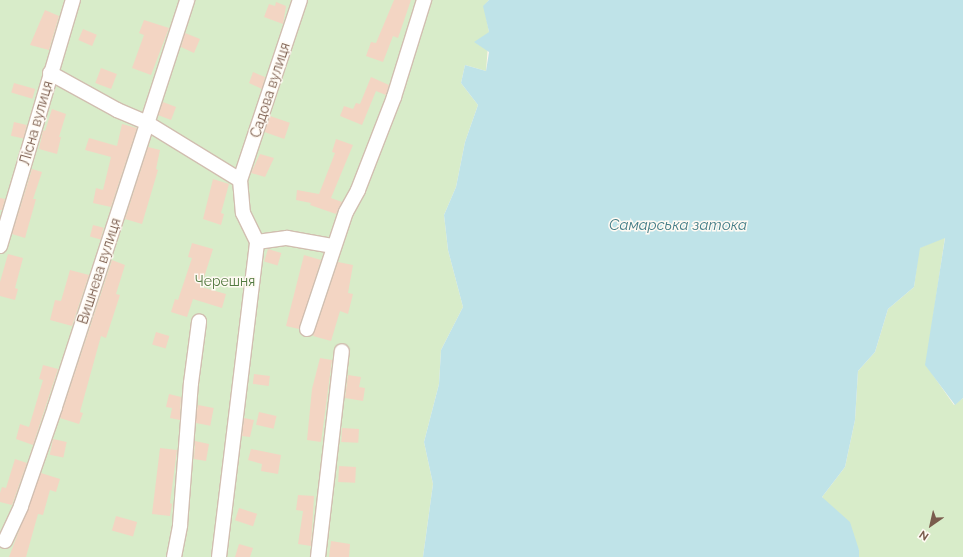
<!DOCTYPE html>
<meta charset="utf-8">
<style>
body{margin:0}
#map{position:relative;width:963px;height:557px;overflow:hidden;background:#fdf6ec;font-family:Raleway,sans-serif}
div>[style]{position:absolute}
.green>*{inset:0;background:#d8ecc9}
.water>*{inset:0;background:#bfe3e8}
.building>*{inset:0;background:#f3d5c3;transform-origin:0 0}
.roads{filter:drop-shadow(1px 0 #d1beb0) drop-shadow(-1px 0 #d1beb0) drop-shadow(0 1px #d1beb0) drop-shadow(0 -1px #d1beb0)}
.minor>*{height:14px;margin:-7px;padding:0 7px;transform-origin:7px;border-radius:7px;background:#fff}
span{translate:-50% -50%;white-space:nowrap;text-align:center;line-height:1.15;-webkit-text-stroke:3px #fffaf3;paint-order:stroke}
.street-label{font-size:14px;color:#7a5c4d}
.park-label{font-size:14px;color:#537a41}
.water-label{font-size:15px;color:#437c86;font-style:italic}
.north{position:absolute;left:911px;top:505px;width:40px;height:40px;-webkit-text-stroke:3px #fffaf3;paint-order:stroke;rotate:214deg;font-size:11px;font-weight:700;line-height:16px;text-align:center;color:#7a5c4d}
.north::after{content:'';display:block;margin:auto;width:14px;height:18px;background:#7a5c4d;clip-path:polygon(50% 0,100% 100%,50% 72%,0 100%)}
</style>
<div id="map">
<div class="green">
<i style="clip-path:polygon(0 0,489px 0,484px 6px,489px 32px,486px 71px,465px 65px,461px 83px,478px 105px,465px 142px,456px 187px,444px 215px,448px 250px,463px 307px,441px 350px,439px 384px,424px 442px,433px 484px,423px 557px,0 557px)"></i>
<i style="clip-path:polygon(945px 237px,926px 365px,954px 405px,963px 398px,963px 557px,859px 557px,859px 550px,822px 497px,845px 467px,855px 420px,858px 371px,875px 352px,888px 309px,914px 287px,919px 248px)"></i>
</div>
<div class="water">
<i style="clip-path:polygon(489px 0,963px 0,963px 398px,955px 405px,925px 365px,945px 238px,920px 248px,914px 287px,888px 309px,875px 352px,858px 371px,855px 420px,845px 467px,822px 497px,850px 522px,859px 550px,859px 557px,423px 557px,433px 484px,424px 442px,439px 384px,441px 350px,463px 307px,448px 250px,444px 215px,456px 187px,465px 142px,478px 105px,461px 83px,465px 65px,486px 71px,489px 52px,474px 42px,489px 32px,483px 6px)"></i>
</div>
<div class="building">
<i style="clip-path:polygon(394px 0,411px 0,398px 38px,393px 36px,383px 62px,366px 56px,371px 42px,376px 43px)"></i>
<i style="clip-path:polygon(276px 2px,286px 6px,283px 24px,264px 17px,269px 4px,275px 6px)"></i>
<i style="clip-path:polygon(45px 10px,59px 16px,49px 50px,30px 45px)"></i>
<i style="clip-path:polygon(144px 20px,169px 28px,151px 75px,132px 68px,144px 35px,139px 33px)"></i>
<i style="left:83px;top:29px;width:15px;height:12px;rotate:23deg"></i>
<i style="clip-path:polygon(185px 33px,200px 39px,194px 53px,181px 47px)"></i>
<i style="left:101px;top:68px;width:17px;height:16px;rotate:21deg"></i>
<i style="clip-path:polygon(253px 72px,265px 77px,262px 89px,249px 83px)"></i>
<i style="clip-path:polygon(371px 77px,389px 85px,386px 95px,376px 91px,362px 125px,340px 116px,344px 106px,353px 109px,356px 103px,360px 104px)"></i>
<i style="left:14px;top:83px;width:22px;height:10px;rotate:16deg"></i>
<i style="left:163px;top:102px;width:14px;height:14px;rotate:21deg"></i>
<i style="clip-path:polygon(52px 109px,66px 114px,59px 137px,61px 137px,57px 154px,39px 149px,43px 130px,45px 131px)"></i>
<i style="left:270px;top:116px;width:21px;height:17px;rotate:19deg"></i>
<i style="left:14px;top:122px;width:13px;height:14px;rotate:13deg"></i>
<i style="clip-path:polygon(122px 124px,137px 128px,111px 207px,93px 203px,96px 188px,103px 190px,111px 157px,85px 150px,89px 138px,117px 146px)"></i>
<i style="clip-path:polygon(336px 139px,353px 145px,331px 198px,342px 202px,336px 214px,310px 205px,311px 203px,296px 200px,297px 190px,319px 194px,335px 153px,332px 152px)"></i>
<i style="clip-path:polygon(148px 147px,160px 150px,156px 169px,158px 170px,142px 224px,125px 219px)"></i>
<i style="clip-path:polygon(260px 154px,274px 158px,265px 177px,251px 173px)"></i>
<i style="clip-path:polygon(32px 169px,42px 172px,33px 199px,36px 199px,25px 238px,12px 234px)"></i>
<i style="clip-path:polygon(213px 179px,229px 184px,221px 213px,224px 214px,221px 225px,203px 219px)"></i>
<i style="clip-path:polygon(0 198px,5px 199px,2px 210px,0 210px)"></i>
<i style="left:93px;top:225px;width:11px;height:12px;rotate:15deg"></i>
<i style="clip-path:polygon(192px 243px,213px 249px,201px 287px,226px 294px,222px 308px,193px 299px,187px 317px,171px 312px,175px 299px,178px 300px,192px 258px,188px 257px)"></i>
<i style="left:268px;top:249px;width:14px;height:13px;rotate:17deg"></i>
<i style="clip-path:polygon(8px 254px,23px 258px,15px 288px,18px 289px,15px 300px,0 296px,0 282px)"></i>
<i style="clip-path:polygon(304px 255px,321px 260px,299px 329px,286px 326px)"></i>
<i style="clip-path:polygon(112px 260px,125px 265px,116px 294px,120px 295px,106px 338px,101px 336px,80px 412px,83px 413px,79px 424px,60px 418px)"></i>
<i style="clip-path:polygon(338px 262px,353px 265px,348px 293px,353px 294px,348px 314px,340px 311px,331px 341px,313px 336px)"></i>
<i style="clip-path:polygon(70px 270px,89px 275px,72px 326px,50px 320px,55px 300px,61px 301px)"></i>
<i style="left:156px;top:332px;width:14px;height:13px;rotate:17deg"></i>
<i style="clip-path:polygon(320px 358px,332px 360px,321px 442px,307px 440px,312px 389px)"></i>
<i style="clip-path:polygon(43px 365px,58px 369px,33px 445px,16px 439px,20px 424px,29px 427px,43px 380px,39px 379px)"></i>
<i style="left:254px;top:374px;width:16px;height:10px;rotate:7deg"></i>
<i style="clip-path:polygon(348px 375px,361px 377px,359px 387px,365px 388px,363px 401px,345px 398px)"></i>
<i style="clip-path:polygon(169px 394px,181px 397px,180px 420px,170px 418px,172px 408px,166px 407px)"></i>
<i style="left:198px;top:405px;width:16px;height:18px;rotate:11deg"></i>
<i style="left:259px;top:412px;width:18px;height:13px;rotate:13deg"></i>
<i style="clip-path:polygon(244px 418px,254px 420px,250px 437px,242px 436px)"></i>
<i style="left:342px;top:428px;width:17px;height:14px;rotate:3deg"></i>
<i style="left:53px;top:439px;width:14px;height:16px;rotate:12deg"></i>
<i style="clip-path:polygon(195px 441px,209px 444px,206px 461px,194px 459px)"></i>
<i style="clip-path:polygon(160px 448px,177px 450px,170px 503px,172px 504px,170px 516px,152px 514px)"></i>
<i style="clip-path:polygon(251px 449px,281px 455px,278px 474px,261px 471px,262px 464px,248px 460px)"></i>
<i style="clip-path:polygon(15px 459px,27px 463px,12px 505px,0 502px,0 493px,2px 487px,6px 488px)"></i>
<i style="left:339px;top:466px;width:17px;height:16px;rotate:3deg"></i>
<i style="clip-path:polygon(41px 473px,60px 479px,56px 492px,50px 490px,43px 515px,38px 514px,26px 557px,9px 557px)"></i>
<i style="clip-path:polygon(298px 495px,314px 496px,311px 546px,298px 544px,303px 511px,296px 510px)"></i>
<i style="left:239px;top:508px;width:19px;height:13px;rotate:18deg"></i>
<i style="left:116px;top:516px;width:22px;height:15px;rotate:16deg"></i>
<i style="clip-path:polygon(331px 541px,350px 544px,349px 557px,329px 557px)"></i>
<i style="clip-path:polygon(239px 544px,253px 548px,250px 557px,235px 557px)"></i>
</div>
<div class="roads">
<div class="minor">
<i style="left:50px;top:73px;width:77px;rotate:28.9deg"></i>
<i style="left:117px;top:110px;width:33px;rotate:23deg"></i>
<i style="left:147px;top:123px;width:109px;rotate:31.5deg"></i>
<i style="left:240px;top:180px;width:33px;rotate:85deg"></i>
<i style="left:243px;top:213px;width:32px;rotate:64deg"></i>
<i style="left:257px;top:242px;width:30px;rotate:-8deg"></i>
<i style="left:287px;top:238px;width:47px;rotate:9.9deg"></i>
<i style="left:240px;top:180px;width:190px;rotate:-71.6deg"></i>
<i style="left:0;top:246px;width:257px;rotate:-73.5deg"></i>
<i style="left:307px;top:329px;width:123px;rotate:-71.6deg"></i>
<i style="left:346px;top:212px;width:25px;rotate:-61deg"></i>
<i style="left:358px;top:190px;width:100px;rotate:-68.8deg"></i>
<i style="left:394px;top:97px;width:102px;rotate:-72.8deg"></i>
<i style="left:5px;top:541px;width:38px;rotate:-65deg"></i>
<i style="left:21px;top:506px;width:105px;rotate:-71deg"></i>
<i style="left:55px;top:407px;width:428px;rotate:-72deg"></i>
<i style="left:174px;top:557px;width:33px;rotate:-79deg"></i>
<i style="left:180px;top:525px;width:142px;rotate:-85.6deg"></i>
<i style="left:191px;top:383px;width:62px;rotate:-82.5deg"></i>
<i style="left:219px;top:557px;width:317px;rotate:-83.1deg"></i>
<i style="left:318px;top:557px;width:207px;rotate:-83.4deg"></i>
</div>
</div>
<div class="street-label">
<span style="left:270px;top:90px;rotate:-72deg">Садова вулиця</span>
<span style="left:36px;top:123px;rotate:-74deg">Лісна вулиця</span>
<span style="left:99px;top:271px;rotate:-72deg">Вишнева вулиця</span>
</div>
<div class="park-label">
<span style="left:225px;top:281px">Черешня</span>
</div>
<div class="water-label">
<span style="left:678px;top:226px">Самарська затока</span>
</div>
<div class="north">N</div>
</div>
